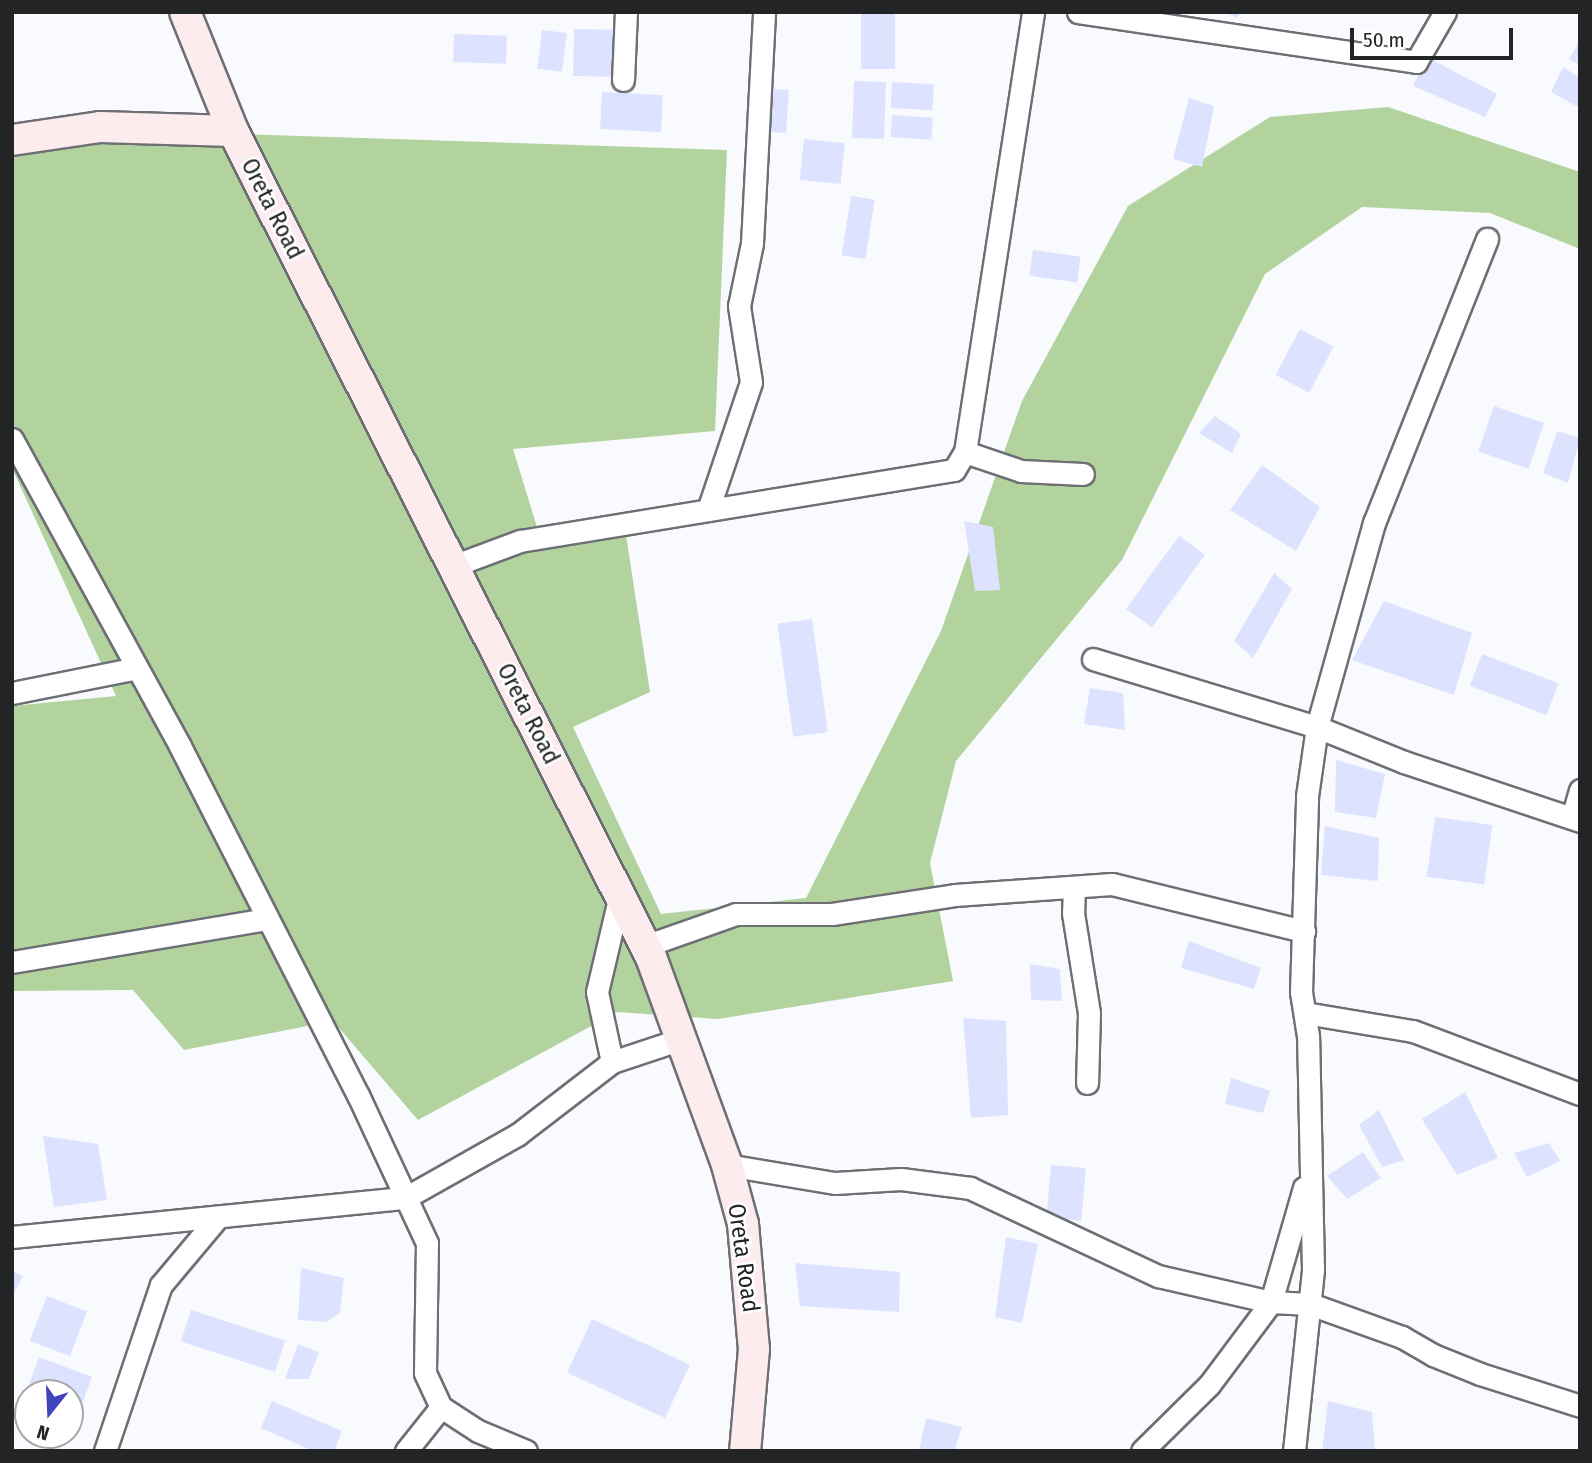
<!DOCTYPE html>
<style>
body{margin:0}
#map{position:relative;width:1592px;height:1463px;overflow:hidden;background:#f9fafe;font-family:"Fira Sans Condensed",sans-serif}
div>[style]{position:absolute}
.green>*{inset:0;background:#b3d39e}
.building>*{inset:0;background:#dde3ff;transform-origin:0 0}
.roads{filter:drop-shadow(2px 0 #6e6f75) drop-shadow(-2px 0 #6e6f75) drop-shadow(0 2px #6e6f75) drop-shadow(0 -2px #6e6f75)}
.street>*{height:21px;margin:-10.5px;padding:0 10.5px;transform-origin:10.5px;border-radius:10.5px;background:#fff}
.secondary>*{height:30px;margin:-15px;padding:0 15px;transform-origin:15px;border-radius:15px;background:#fdeced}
span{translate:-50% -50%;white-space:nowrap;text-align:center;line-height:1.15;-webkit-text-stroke:5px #fff;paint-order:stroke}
.street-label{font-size:24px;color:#232426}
.frame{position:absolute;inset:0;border:14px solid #232426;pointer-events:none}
.north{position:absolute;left:14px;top:1379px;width:70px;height:70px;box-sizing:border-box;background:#fff;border:2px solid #a7a7a8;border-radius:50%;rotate:198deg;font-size:19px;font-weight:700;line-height:28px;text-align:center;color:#232426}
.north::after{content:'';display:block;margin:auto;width:24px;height:32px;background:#3d45b9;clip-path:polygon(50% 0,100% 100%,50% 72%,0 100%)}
.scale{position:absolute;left:1350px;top:28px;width:163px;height:32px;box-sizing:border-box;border:4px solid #232426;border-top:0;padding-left:9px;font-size:21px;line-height:24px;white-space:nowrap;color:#232426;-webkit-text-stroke:5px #fff;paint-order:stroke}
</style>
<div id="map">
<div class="green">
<i style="clip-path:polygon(1388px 107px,1580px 172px,1580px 249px,1490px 213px,1362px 207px,1265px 274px,1122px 560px,956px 761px,930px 863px,953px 981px,718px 1019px,617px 1012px,418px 1120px,333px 1021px,184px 1050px,133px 990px,12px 991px,12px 706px,116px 696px,12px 468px,12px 155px,151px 131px,727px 150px,715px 431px,513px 449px,544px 550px,626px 535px,650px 692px,573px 727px,661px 914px,806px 898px,941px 631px,1022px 401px,1128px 206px,1270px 117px)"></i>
</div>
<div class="building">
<i style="left:861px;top:12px;width:34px;height:57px"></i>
<i style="clip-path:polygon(1224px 12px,1241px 12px,1237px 18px)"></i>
<i style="left:574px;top:29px;width:42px;height:47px;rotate:1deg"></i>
<i style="left:542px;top:30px;width:25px;height:39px;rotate:7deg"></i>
<i style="left:454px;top:34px;width:53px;height:28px;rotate:2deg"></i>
<i style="clip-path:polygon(1580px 40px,1580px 65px,1569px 59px)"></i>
<i style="clip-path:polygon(1427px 57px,1497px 94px,1485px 117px,1413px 86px)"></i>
<i style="clip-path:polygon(1563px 67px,1580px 78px,1580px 108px,1551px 92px)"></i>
<i style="left:854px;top:81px;width:32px;height:57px;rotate:2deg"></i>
<i style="left:892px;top:82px;width:42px;height:26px;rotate:3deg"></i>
<i style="left:773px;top:89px;width:16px;height:43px;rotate:4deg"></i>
<i style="left:602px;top:92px;width:61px;height:37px;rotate:3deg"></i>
<i style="clip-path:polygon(1189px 98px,1214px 106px,1202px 167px,1173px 159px)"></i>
<i style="left:892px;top:115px;width:41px;height:22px;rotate:4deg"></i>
<i style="left:804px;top:139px;width:41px;height:41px;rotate:6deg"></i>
<i style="left:851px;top:196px;width:24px;height:60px;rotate:9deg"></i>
<i style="left:1033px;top:250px;width:48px;height:26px;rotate:8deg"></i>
<i style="left:1300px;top:329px;width:38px;height:52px;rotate:28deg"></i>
<i style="left:1494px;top:406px;width:53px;height:48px;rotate:19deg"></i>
<i style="clip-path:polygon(1215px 416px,1241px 434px,1232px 453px,1199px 433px)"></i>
<i style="clip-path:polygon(1557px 431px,1580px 438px,1568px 483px,1543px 473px)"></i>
<i style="clip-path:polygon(1262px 465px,1320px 507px,1296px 551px,1230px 510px)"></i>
<i style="clip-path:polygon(964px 521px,993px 527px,1000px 590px,975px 591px)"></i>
<i style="left:1179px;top:536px;width:32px;height:90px;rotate:36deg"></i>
<i style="clip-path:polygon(1274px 573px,1292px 589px,1253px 658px,1234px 641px)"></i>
<i style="clip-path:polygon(1384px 601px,1472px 633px,1454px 695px,1352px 660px)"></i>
<i style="left:812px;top:619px;width:114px;height:35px;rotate:82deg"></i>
<i style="left:1482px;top:654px;width:82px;height:34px;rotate:21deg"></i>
<i style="clip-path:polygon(1090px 688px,1123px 693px,1125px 730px,1084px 724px)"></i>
<i style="clip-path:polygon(1336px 760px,1385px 774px,1376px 818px,1335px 812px)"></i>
<i style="left:1435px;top:817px;width:58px;height:60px;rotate:8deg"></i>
<i style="clip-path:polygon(1325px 826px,1379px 838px,1378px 881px,1321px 875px)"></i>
<i style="clip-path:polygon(1189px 941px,1261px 968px,1254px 989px,1181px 968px)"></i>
<i style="clip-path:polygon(1030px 964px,1060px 969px,1062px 1001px,1031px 1000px)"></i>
<i style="clip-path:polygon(963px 1018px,1006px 1021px,1008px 1115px,971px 1118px)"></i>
<i style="clip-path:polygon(1231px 1078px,1270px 1091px,1263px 1113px,1225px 1104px)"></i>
<i style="clip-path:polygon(1465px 1092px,1498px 1158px,1457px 1175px,1422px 1119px)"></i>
<i style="clip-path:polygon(1379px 1110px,1404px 1160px,1382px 1167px,1359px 1125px)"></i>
<i style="clip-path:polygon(43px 1136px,98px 1144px,107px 1200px,54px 1207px)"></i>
<i style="clip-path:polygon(1549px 1143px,1560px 1161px,1527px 1177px,1514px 1153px)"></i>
<i style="clip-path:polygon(1363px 1152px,1381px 1178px,1347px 1199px,1327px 1176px)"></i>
<i style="left:1051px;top:1165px;width:35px;height:53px;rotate:5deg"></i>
<i style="clip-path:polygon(1006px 1237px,1038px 1244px,1022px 1323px,995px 1317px)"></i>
<i style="clip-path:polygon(795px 1263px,900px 1272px,899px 1312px,800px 1306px)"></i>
<i style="clip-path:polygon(301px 1268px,344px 1278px,340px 1313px,327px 1322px,298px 1320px)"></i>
<i style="clip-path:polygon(12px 1271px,23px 1276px,12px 1297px)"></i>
<i style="left:47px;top:1296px;width:43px;height:48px;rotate:21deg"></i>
<i style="left:191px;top:1310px;width:99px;height:33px;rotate:18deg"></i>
<i style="left:592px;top:1319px;width:108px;height:59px;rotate:25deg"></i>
<i style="clip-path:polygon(298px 1344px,319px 1352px,309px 1379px,285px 1379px)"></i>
<i style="clip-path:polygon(39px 1357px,92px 1377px,77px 1419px,70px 1416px,70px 1393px,28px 1393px,28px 1401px,23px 1400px)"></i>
<i style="clip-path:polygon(272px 1401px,342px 1431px,334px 1451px,313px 1451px,261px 1428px)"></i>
<i style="clip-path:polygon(1328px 1401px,1372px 1412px,1375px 1451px,1322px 1451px)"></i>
<i style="clip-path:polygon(926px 1418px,962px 1427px,954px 1451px,919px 1451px)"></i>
</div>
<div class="roads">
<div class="street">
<i style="left:1078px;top:12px;width:342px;rotate:8.4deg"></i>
<i style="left:1416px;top:62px;width:58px;rotate:-59.9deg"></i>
<i style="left:623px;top:80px;width:68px;rotate:-87.5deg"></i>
<i style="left:12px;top:439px;width:350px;rotate:61.3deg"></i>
<i style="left:180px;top:746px;width:392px;rotate:63deg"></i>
<i style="left:358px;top:1095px;width:163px;rotate:65deg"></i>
<i style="left:427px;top:1243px;width:130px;rotate:90.9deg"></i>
<i style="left:425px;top:1373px;width:38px;rotate:65deg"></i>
<i style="left:441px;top:1407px;width:44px;rotate:33deg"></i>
<i style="left:478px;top:1431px;width:52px;rotate:22.6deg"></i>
<i style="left:965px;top:452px;width:59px;rotate:18.7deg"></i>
<i style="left:1021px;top:471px;width:62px;rotate:2.8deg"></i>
<i style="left:708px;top:510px;width:135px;rotate:-71.4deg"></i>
<i style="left:751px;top:382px;width:77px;rotate:-99deg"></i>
<i style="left:739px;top:306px;width:64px;rotate:-78.3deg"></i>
<i style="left:752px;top:243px;width:231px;rotate:-87deg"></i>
<i style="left:453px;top:566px;width:72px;rotate:-20.5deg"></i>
<i style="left:520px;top:541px;width:440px;rotate:-9.3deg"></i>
<i style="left:954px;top:470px;width:21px;rotate:-59deg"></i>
<i style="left:965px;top:452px;width:445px;rotate:-81.2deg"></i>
<i style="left:1093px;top:659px;width:234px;rotate:16.9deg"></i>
<i style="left:1317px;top:727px;width:94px;rotate:21.9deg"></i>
<i style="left:1404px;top:762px;width:186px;rotate:18.5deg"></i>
<i style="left:12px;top:693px;width:127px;rotate:-11.3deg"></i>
<i style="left:1572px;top:818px;width:29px;rotate:-74deg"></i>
<i style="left:1074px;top:887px;width:26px;rotate:92deg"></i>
<i style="left:1073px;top:913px;width:101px;rotate:80.9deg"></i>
<i style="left:1089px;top:1013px;width:70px;rotate:91.6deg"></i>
<i style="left:645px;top:946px;width:96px;rotate:-19.4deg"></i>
<i style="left:736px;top:914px;width:96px"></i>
<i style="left:832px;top:914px;width:124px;rotate:-8.8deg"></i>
<i style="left:955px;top:895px;width:157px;rotate:-4deg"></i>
<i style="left:1112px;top:884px;width:198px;rotate:13.8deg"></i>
<i style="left:12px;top:962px;width:259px;rotate:-9.6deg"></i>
<i style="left:1305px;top:1013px;width:109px;rotate:9.5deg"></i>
<i style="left:1413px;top:1031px;width:178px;rotate:20.7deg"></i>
<i style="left:612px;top:1062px;width:72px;rotate:-102.1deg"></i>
<i style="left:597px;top:992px;width:100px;rotate:-76.7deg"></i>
<i style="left:727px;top:1165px;width:109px;rotate:9.5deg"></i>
<i style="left:835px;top:1183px;width:66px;rotate:-3.5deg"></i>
<i style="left:901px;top:1179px;width:70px;rotate:7.4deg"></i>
<i style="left:970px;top:1188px;width:208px;rotate:25.1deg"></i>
<i style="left:1158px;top:1276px;width:116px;rotate:13deg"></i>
<i style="left:1271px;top:1302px;width:39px;rotate:3deg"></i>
<i style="left:1310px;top:1304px;width:98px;rotate:19.7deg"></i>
<i style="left:1402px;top:1337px;width:36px;rotate:30deg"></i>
<i style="left:1433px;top:1355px;width:51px;rotate:22deg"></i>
<i style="left:1480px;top:1374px;width:105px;rotate:17.7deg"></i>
<i style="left:12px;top:1237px;width:395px;rotate:-5.7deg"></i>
<i style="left:405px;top:1198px;width:129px;rotate:-29.4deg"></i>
<i style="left:517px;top:1135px;width:120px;rotate:-37.5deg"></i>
<i style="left:612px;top:1062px;width:73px;rotate:-18.4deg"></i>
<i style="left:105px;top:1451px;width:175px;rotate:-71.4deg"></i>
<i style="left:161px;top:1285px;width:89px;rotate:-50deg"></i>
<i style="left:406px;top:1451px;width:56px;rotate:-51.5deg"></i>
<i style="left:1142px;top:1451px;width:94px;rotate:-44.6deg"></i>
<i style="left:1209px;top:1385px;width:104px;rotate:-53.2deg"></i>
<i style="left:1271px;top:1302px;width:119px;rotate:-73.9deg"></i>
<i style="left:1294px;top:1451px;width:182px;rotate:-84deg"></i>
<i style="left:1313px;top:1270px;width:234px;rotate:-91.2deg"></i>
<i style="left:1308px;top:1036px;width:45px;rotate:-99deg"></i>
<i style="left:1301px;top:992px;width:196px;rotate:-88.2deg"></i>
<i style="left:1307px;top:796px;width:70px;rotate:-81.8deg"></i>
<i style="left:1317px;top:727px;width:212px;rotate:-74.4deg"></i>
<i style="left:1374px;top:523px;width:306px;rotate:-68.3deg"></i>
</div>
<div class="secondary">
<i style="left:185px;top:12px;width:128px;rotate:68deg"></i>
<i style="left:233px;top:131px;width:926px;rotate:63.16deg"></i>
<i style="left:651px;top:957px;width:221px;rotate:69.9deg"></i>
<i style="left:727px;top:1165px;width:61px;rotate:74.8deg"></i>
<i style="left:743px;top:1224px;width:125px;rotate:85deg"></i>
<i style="left:754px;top:1349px;width:102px;rotate:95deg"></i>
<i style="left:12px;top:140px;width:89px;rotate:-8.4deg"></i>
<i style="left:100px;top:127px;width:133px;rotate:1.7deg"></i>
</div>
</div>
<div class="street-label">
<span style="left:272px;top:209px;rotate:63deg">Oreta Road</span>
<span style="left:528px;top:714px;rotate:63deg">Oreta Road</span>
<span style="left:743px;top:1258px;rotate:82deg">Oreta Road</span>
</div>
<div class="frame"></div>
<div class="north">N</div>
<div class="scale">50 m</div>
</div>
